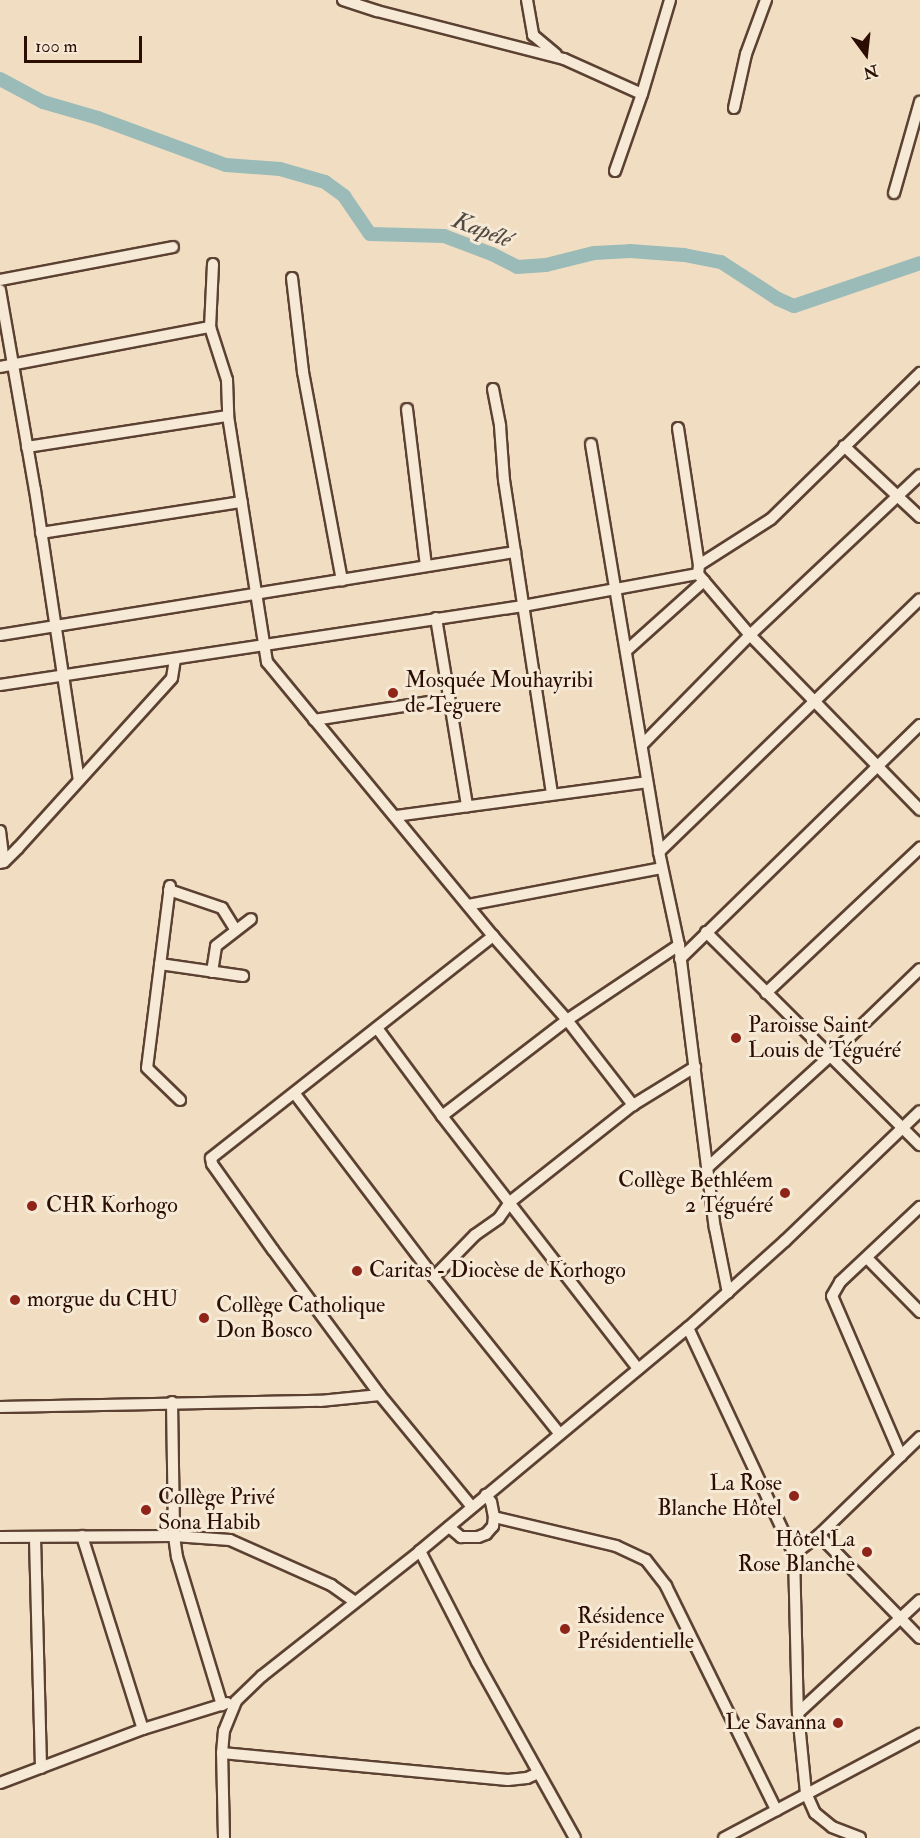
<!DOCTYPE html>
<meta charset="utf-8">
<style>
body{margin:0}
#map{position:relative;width:920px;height:1838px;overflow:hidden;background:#f1dec2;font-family:"IM FELL Double Pica",serif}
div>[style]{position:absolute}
.river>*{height:14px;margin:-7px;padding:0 7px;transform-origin:7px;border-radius:7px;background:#9bbbb8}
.roads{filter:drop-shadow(2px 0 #5c4132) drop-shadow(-2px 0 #5c4132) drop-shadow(0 2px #5c4132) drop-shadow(0 -2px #5c4132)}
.minor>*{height:10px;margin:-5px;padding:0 5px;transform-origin:5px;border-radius:5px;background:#f6ead7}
.dots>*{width:16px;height:16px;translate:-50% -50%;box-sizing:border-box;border:3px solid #f6ead7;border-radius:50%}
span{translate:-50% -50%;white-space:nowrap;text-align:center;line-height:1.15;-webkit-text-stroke:6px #f6ead7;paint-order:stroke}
.poi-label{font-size:22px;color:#2b0d02}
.left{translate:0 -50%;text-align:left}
.right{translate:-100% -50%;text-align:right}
.water-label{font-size:24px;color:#524a42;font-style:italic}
.north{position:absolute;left:836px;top:24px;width:60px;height:60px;-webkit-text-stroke:4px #f6ead7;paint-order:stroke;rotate:165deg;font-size:16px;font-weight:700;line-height:24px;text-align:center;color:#2b0d02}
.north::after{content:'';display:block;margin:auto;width:21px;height:27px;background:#2b0d02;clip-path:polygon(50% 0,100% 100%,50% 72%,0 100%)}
.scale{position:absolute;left:24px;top:36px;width:118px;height:27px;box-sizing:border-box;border:3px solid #2b0d02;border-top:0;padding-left:8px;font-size:18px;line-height:21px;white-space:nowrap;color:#2b0d02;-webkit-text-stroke:4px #f6ead7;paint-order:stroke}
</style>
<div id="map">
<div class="river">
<i style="left:0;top:79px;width:49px;rotate:28.1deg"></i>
<i style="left:43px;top:102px;width:57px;rotate:16.2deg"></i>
<i style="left:98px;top:118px;width:136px;rotate:20.2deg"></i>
<i style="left:226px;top:165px;width:54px;rotate:4.2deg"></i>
<i style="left:280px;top:169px;width:47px;rotate:16.1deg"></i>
<i style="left:325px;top:182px;width:24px;rotate:36deg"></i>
<i style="left:344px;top:196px;width:46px;rotate:55.6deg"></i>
<i style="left:370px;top:234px;width:74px;rotate:1.5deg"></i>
<i style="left:444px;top:236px;width:51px;rotate:20.6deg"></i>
<i style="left:492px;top:254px;width:28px;rotate:27deg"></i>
<i style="left:517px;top:267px;width:29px;rotate:-4deg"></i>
<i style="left:546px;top:265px;width:49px;rotate:-14deg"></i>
<i style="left:594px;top:253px;width:36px;rotate:-3deg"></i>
<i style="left:630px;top:251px;width:54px;rotate:4.2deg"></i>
<i style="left:684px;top:255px;width:38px;rotate:11deg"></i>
<i style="left:721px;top:262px;width:68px;rotate:33deg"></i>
<i style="left:778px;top:299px;width:17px;rotate:24deg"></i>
<i style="left:794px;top:306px;width:133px;rotate:-18.8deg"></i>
</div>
<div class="roads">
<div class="minor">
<i style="left:343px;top:0;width:36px;rotate:18deg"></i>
<i style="left:377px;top:11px;width:193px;rotate:14.4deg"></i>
<i style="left:564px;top:59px;width:85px;rotate:24.2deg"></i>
<i style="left:527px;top:0;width:36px;rotate:80deg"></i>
<i style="left:533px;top:35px;width:30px;rotate:40deg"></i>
<i style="left:734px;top:108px;width:55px;rotate:-77.5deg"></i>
<i style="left:746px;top:54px;width:58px;rotate:-69.7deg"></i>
<i style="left:615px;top:171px;width:82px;rotate:-70.7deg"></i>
<i style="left:642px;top:94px;width:98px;rotate:-73.4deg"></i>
<i style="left:894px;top:193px;width:95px;rotate:-74.1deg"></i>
<i style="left:213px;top:264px;width:63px;rotate:92.7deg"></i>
<i style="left:210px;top:327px;width:56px;rotate:72.2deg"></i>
<i style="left:227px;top:380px;width:36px;rotate:88deg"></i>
<i style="left:228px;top:416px;width:249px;rotate:81deg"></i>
<i style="left:267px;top:662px;width:355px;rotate:50.5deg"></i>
<i style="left:493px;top:936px;width:112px;rotate:48.6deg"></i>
<i style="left:567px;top:1020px;width:108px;rotate:52.2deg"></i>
<i style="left:292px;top:278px;width:95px;rotate:83.3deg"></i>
<i style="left:303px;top:372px;width:212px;rotate:79.4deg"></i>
<i style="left:0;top:280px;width:176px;rotate:-10.8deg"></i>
<i style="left:0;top:290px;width:203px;rotate:80.1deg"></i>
<i style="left:35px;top:490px;width:293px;rotate:81.4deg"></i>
<i style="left:0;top:367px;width:214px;rotate:-10.8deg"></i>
<i style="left:493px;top:389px;width:38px;rotate:79deg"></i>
<i style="left:500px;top:426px;width:54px;rotate:85.8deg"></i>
<i style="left:504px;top:480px;width:317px;rotate:81.3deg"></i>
<i style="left:407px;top:409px;width:157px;rotate:83.1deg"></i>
<i style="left:678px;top:428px;width:139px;rotate:81.3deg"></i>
<i style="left:699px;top:565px;width:9px;rotate:96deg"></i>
<i style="left:698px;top:574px;width:80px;rotate:49.6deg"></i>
<i style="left:750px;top:635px;width:244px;rotate:45.8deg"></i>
<i style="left:591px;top:444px;width:414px;rotate:80.5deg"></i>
<i style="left:659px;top:852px;width:95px;rotate:77.9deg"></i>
<i style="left:679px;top:945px;width:285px;rotate:82.8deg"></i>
<i style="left:715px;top:1228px;width:66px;rotate:78.7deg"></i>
<i style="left:844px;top:446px;width:104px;rotate:43.1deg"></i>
<i style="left:27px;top:447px;width:203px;rotate:-8.8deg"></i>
<i style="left:41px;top:533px;width:203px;rotate:-8.8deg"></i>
<i style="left:699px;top:565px;width:85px;rotate:-32.6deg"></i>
<i style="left:771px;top:519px;width:209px;rotate:-44.4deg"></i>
<i style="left:436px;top:618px;width:191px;rotate:80.6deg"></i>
<i style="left:0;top:635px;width:522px;rotate:-9.16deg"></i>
<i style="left:626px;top:651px;width:105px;rotate:-41.9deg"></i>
<i style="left:0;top:685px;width:529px;rotate:-8.59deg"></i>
<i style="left:523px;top:606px;width:178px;rotate:-10.4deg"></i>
<i style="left:314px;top:720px;width:136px;rotate:-8.9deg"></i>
<i style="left:642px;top:745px;width:154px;rotate:-45.5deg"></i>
<i style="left:750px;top:635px;width:233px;rotate:-43.3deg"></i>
<i style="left:396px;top:816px;width:253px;rotate:-7.7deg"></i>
<i style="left:0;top:831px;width:31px;rotate:83deg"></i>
<i style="left:659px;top:852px;width:363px;rotate:-44.1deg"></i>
<i style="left:0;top:863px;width:4px;rotate:-14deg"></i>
<i style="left:4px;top:862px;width:20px;rotate:-45deg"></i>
<i style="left:18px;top:848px;width:229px;rotate:-47.8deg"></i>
<i style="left:172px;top:678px;width:19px;rotate:-81deg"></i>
<i style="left:170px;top:886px;width:183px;rotate:97.2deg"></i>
<i style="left:147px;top:1068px;width:46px;rotate:44.1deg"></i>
<i style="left:169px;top:890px;width:56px;rotate:18.8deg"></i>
<i style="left:222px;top:908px;width:26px;rotate:58deg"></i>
<i style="left:468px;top:905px;width:197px;rotate:-10.8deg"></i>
<i style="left:706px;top:932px;width:302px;rotate:44.9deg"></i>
<i style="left:680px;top:959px;width:335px;rotate:-44.3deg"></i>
<i style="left:160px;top:964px;width:84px;rotate:8.2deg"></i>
<i style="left:212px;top:972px;width:26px;rotate:-81deg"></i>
<i style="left:216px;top:946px;width:44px;rotate:-37.6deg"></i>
<i style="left:766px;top:993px;width:212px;rotate:-43.3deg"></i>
<i style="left:377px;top:1028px;width:109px;rotate:53.5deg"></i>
<i style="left:442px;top:1116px;width:320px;rotate:52.2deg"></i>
<i style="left:295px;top:1094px;width:230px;rotate:52.8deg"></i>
<i style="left:434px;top:1277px;width:201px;rotate:51.3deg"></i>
<i style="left:442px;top:1116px;width:158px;rotate:-37.5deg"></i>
<i style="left:567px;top:1020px;width:135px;rotate:-33.8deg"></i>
<i style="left:708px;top:1167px;width:165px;rotate:-42.3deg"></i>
<i style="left:830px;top:1056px;width:125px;rotate:-44deg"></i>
<i style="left:867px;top:1258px;width:76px;rotate:45.5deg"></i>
<i style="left:434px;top:1277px;width:59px;rotate:-45.7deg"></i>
<i style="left:475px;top:1235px;width:29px;rotate:-35deg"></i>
<i style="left:499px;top:1218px;width:19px;rotate:-55deg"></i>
<i style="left:510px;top:1202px;width:157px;rotate:-38.3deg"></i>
<i style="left:633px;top:1105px;width:73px;rotate:-31.5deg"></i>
<i style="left:688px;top:1328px;width:250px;rotate:64.9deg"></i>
<i style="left:794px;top:1554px;width:159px;rotate:88.6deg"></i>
<i style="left:798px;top:1713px;width:80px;rotate:84.3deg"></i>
<i style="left:806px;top:1793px;width:22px;rotate:66deg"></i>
<i style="left:815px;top:1813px;width:22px;rotate:39deg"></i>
<i style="left:832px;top:1827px;width:30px;rotate:21deg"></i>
<i style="left:380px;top:1395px;width:180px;rotate:-126.4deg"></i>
<i style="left:273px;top:1250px;width:105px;rotate:-125.3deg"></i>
<i style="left:212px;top:1164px;width:6px;rotate:-99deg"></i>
<i style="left:211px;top:1158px;width:359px;rotate:-38.2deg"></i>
<i style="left:172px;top:1402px;width:134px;rotate:89.1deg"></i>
<i style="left:174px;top:1536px;width:21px;rotate:82deg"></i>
<i style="left:177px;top:1557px;width:155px;rotate:73.1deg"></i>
<i style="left:0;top:1407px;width:320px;rotate:-1.1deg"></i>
<i style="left:320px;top:1401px;width:60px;rotate:-5.7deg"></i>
<i style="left:380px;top:1395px;width:145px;rotate:50.6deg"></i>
<i style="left:901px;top:1456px;width:174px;rotate:-113.3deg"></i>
<i style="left:832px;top:1296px;width:16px;rotate:-60deg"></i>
<i style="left:840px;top:1282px;width:110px;rotate:-43.2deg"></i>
<i style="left:494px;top:1517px;width:125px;rotate:13.4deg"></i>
<i style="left:616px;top:1546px;width:33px;rotate:25deg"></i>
<i style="left:646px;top:1560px;width:33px;rotate:52deg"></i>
<i style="left:666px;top:1586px;width:250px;rotate:63.8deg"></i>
<i style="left:449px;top:1527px;width:16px;rotate:40deg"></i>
<i style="left:461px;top:1537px;width:17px"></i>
<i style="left:478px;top:1537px;width:9px;rotate:-21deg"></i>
<i style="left:486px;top:1534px;width:11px;rotate:-49deg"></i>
<i style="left:493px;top:1526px;width:9px;rotate:-84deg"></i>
<i style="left:494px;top:1517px;width:15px;rotate:-101deg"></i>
<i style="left:491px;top:1502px;width:9px;rotate:-126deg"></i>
<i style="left:819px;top:1535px;width:144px;rotate:45.6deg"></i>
<i style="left:82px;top:1536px;width:202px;rotate:72.5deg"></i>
<i style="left:0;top:1537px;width:174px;rotate:-0.3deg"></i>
<i style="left:174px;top:1536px;width:56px;rotate:4.1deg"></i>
<i style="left:230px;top:1540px;width:111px;rotate:24deg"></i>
<i style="left:331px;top:1585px;width:28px;rotate:35deg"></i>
<i style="left:35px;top:1538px;width:230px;rotate:88.5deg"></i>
<i style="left:420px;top:1551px;width:125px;rotate:62.8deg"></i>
<i style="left:477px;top:1662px;width:201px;rotate:60.9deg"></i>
<i style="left:794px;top:1554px;width:31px;rotate:-37deg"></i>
<i style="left:819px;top:1535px;width:141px;rotate:-44.1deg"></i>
<i style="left:798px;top:1713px;width:166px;rotate:-42.8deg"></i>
<i style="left:222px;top:1753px;width:287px;rotate:5.4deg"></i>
<i style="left:508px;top:1780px;width:19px;rotate:-6deg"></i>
<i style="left:527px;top:1778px;width:12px;rotate:-24deg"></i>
<i style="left:0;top:1783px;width:153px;rotate:-20.7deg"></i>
<i style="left:143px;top:1729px;width:88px;rotate:-17.2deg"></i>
<i style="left:224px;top:1838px;width:85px;rotate:-91.3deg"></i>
<i style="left:222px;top:1753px;width:22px;rotate:-85deg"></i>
<i style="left:224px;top:1731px;width:32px;rotate:-68deg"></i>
<i style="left:236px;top:1701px;width:36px;rotate:-44deg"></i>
<i style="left:262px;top:1676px;width:201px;rotate:-38.3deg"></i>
<i style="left:420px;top:1551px;width:349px;rotate:-39.8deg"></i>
<i style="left:688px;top:1328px;width:130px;rotate:-41.9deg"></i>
<i style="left:785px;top:1241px;width:187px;rotate:-43.9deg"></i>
<i style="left:724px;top:1838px;width:222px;rotate:-28deg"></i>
</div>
</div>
<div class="dots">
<i style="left:393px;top:693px;background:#8f2418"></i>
<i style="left:736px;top:1038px;background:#8f2418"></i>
<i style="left:785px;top:1193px;background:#8f2418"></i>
<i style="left:32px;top:1206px;background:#8f2418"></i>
<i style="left:357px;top:1271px;background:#8f2418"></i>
<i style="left:15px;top:1300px;background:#8f2418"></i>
<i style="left:204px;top:1318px;background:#8f2418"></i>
<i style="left:794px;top:1496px;background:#8f2418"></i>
<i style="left:146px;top:1510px;background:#8f2418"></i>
<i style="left:867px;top:1552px;background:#8f2418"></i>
<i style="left:565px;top:1629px;background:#8f2418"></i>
<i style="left:838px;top:1723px;background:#8f2418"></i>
</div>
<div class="poi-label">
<span class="left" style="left:405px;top:693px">Mosquée Mouhayribi<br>de Teguere</span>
<span class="left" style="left:748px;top:1038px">Paroisse Saint<br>Louis de Téguéré</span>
<span class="right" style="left:773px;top:1193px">Collège Bethléem<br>2 Téguéré</span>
<span class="left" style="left:46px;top:1206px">CHR Korhogo</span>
<span class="left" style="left:369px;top:1271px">Caritas - Diocèse de Korhogo</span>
<span class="left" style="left:27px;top:1300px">morgue du CHU</span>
<span class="left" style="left:216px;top:1318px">Collège Catholique<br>Don Bosco</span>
<span class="right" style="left:782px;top:1496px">La Rose<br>Blanche Hôtel</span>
<span class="left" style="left:158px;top:1510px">Collège Privé<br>Sona Habib</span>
<span class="right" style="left:855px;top:1552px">Hôtel La<br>Rose Blanche</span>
<span class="left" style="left:577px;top:1629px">Résidence<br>Présidentielle</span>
<span class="right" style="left:826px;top:1723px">Le Savanna</span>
</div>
<div class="water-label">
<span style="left:482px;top:230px;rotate:21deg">Kapélé</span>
</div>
<div class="north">N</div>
<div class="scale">100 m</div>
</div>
